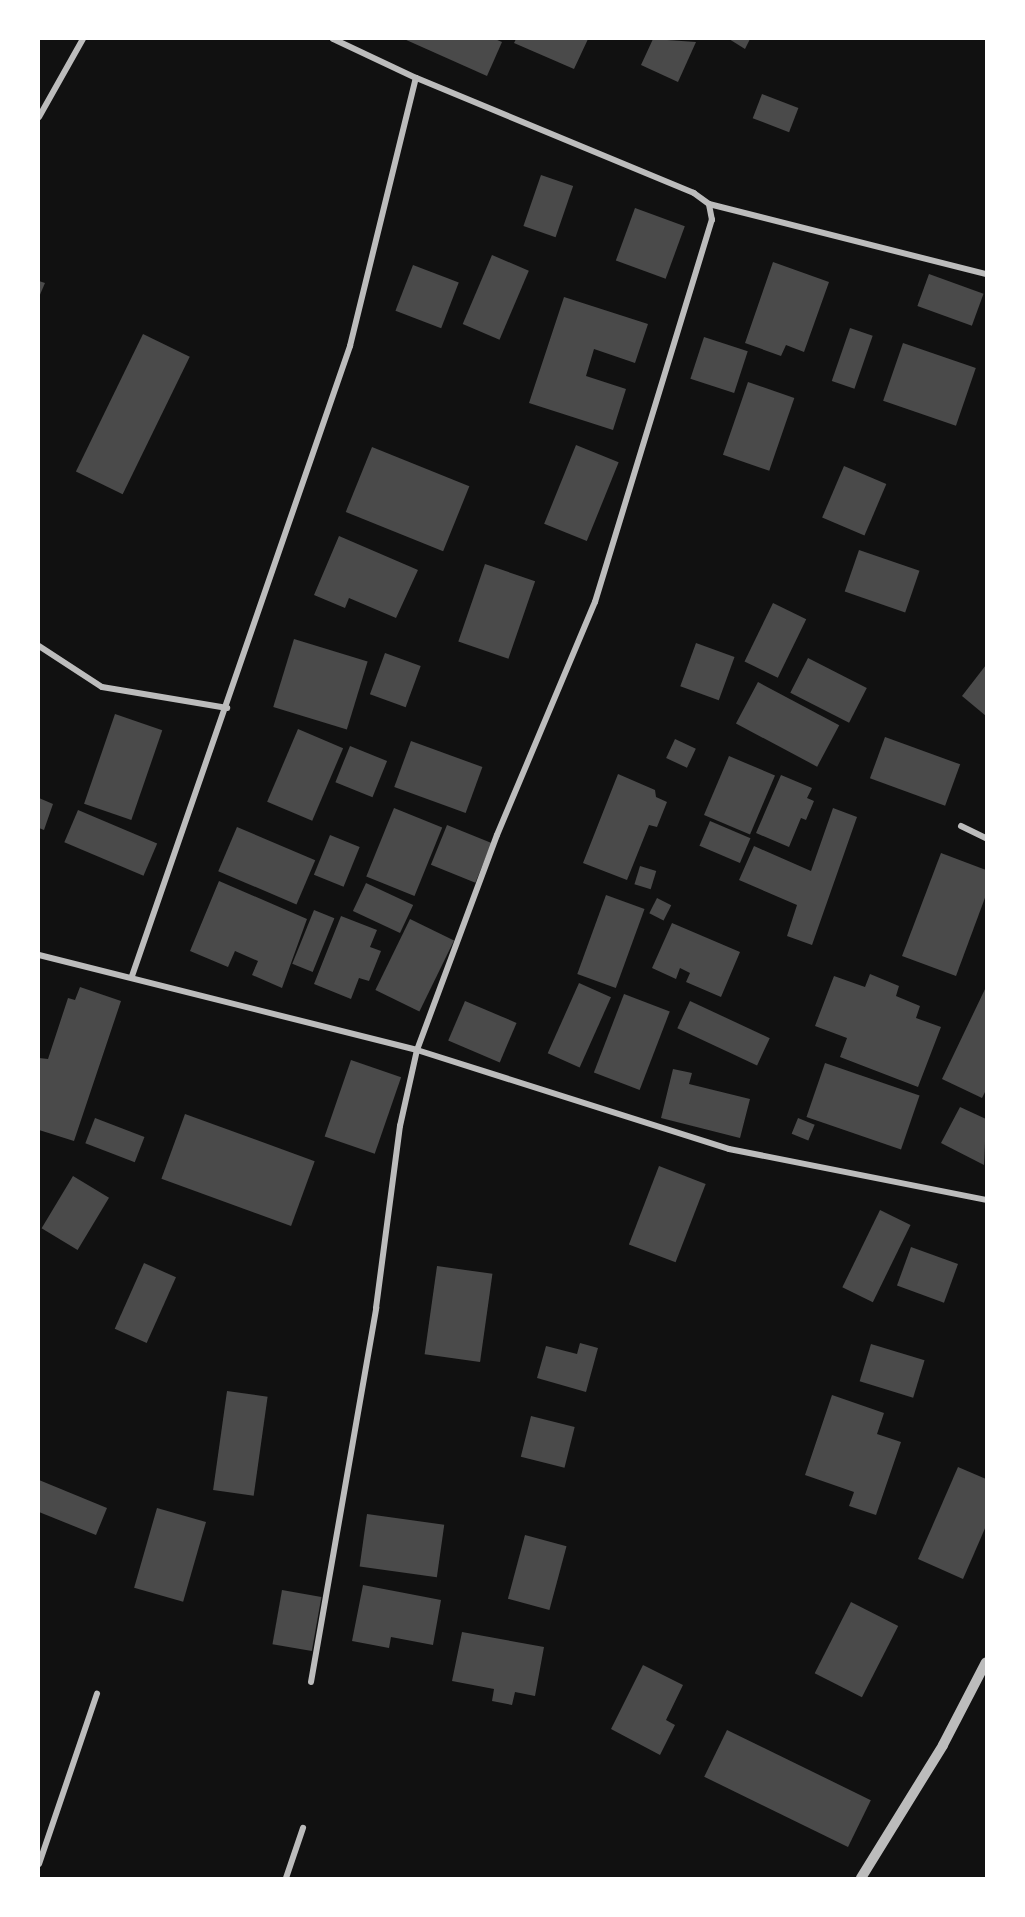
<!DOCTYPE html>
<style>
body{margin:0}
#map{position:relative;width:1025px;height:1917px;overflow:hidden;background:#111;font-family:"Roboto Condensed",sans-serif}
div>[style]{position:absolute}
.building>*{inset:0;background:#4a4a4a;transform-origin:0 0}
.minor>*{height:6px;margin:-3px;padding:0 3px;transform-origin:3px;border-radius:3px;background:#bcbcbc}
.tertiary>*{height:10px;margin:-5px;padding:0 5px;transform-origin:5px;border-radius:5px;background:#bcbcbc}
span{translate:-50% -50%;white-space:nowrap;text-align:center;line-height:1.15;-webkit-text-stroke:5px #fff;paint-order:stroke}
.frame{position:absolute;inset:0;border:40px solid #fff;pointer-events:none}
</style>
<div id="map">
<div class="building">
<i style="clip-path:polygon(404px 39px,495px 39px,502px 42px,487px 76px)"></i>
<i style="clip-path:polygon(516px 39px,588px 39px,574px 69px,514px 43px)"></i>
<i style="clip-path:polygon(653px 39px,696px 42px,678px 82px,641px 65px)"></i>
<i style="clip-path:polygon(729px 39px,750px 39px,745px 49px)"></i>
<i style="left:762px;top:94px;width:39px;height:26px;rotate:21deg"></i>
<i style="left:541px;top:175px;width:34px;height:54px;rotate:19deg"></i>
<i style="left:635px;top:208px;width:53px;height:56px;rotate:20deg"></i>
<i style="left:492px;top:255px;width:40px;height:75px;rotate:23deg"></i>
<i style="clip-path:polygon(773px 262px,829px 282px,804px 352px,786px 345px,781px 356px,745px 343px)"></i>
<i style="left:413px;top:265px;width:49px;height:49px;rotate:21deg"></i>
<i style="left:929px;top:274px;width:58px;height:34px;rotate:20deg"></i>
<i style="clip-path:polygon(39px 281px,45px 283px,39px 297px)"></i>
<i style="clip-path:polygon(564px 297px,648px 324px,635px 363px,594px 349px,586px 376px,626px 389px,613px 430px,529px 403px)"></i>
<i style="left:850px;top:328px;width:24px;height:56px;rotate:19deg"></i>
<i style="left:143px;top:334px;width:52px;height:153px;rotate:26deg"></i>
<i style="left:704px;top:337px;width:46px;height:44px;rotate:18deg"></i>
<i style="left:903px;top:343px;width:77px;height:61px;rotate:19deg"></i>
<i style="left:748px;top:382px;width:49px;height:77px;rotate:19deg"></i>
<i style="left:576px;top:445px;width:46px;height:85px;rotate:22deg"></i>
<i style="left:372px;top:447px;width:105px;height:70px;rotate:22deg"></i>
<i style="left:844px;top:466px;width:46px;height:56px;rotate:23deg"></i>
<i style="clip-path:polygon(339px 536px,418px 570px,396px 618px,349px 598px,345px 608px,314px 595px)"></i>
<i style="left:859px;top:550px;width:64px;height:44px;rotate:19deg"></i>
<i style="left:485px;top:564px;width:53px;height:82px;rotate:19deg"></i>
<i style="left:773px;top:603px;width:37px;height:65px;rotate:26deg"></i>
<i style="left:294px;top:639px;width:77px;height:71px;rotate:17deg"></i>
<i style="left:696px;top:643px;width:41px;height:46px;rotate:20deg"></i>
<i style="left:385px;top:653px;width:38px;height:44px;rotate:20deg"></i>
<i style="left:808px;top:658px;width:66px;height:39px;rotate:27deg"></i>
<i style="clip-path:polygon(986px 665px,986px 716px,962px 696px)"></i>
<i style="left:758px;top:682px;width:92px;height:47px;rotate:28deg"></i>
<i style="left:115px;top:714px;width:50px;height:95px;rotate:19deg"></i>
<i style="left:298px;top:729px;width:49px;height:79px;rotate:23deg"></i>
<i style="left:885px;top:737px;width:80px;height:44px;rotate:20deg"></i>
<i style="left:675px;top:739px;width:23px;height:21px;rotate:25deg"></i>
<i style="left:411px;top:741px;width:76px;height:49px;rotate:20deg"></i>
<i style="left:350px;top:746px;width:40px;height:39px;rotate:22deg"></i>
<i style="left:729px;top:756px;width:50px;height:64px;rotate:23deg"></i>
<i style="clip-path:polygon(618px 774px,655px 790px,656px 797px,667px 802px,657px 827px,649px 825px,627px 880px,583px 863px)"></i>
<i style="clip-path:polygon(781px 775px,812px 788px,807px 798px,814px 801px,806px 820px,801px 818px,789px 847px,756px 833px)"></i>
<i style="clip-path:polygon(39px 798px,53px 804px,44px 830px,39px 828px)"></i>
<i style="left:394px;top:808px;width:52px;height:74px;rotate:22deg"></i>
<i style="clip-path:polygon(833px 808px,857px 817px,812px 945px,787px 936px,797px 905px,739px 880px,754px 846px,811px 871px)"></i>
<i style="left:78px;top:810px;width:86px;height:35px;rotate:23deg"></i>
<i style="left:710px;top:821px;width:44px;height:27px;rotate:23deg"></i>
<i style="left:447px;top:825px;width:48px;height:43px;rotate:22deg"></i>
<i style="left:237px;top:827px;width:85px;height:48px;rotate:23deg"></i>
<i style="left:330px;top:835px;width:32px;height:43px;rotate:22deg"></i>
<i style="clip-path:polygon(941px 853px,986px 870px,986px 895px,956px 976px,902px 956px)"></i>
<i style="left:640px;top:866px;width:17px;height:19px;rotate:17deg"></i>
<i style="clip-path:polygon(219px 881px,307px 919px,282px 988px,252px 975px,258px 961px,235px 951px,228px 967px,190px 951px)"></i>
<i style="left:366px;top:883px;width:52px;height:31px;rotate:25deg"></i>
<i style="left:606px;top:895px;width:41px;height:84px;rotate:20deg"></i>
<i style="left:657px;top:898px;width:16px;height:17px;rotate:27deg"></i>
<i style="left:314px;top:910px;width:22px;height:58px;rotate:22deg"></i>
<i style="clip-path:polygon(341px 916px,377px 930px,370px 947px,381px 951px,369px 981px,359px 978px,351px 999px,314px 984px)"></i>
<i style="left:410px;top:919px;width:49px;height:79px;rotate:26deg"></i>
<i style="clip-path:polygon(672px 923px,740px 952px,721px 997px,686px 982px,690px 973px,680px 968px,676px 979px,652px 968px)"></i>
<i style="clip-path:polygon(870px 974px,899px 986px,896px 996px,920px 1006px,916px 1018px,941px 1027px,918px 1087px,840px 1057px,847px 1038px,815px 1026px,834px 976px,865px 987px)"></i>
<i style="left:579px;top:983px;width:35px;height:77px;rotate:24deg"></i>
<i style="clip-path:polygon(80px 987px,121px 1001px,74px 1141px,39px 1130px,39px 1058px,48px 1059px,68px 998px,75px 1000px)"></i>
<i style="clip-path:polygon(986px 987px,986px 1090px,982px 1098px,942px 1079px)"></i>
<i style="left:624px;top:994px;width:49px;height:84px;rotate:21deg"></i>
<i style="left:465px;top:1001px;width:56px;height:43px;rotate:23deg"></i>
<i style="left:690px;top:1001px;width:88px;height:30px;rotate:25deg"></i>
<i style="left:351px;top:1060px;width:53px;height:81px;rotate:19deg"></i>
<i style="left:825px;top:1063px;width:100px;height:57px;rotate:19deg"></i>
<i style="clip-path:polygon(673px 1069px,692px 1073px,689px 1084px,750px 1099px,740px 1138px,661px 1118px)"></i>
<i style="clip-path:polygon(960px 1107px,986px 1119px,984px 1165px,941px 1143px)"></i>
<i style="left:185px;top:1114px;width:138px;height:69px;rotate:20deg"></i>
<i style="left:95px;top:1118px;width:53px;height:27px;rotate:21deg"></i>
<i style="left:798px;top:1118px;width:18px;height:17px;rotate:22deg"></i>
<i style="left:659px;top:1166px;width:50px;height:84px;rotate:21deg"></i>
<i style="left:73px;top:1176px;width:42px;height:61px;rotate:31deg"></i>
<i style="left:880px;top:1210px;width:34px;height:86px;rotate:26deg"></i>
<i style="left:911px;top:1247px;width:50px;height:41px;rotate:20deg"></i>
<i style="left:144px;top:1263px;width:35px;height:72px;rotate:24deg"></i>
<i style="left:437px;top:1266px;width:56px;height:89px;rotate:8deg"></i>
<i style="clip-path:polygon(580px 1343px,598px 1348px,586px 1392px,537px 1378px,546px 1346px,577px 1354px)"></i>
<i style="left:871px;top:1344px;width:56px;height:39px;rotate:17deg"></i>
<i style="left:227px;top:1391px;width:41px;height:100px;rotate:8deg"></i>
<i style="clip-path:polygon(832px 1395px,884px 1413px,877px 1434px,901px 1442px,876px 1515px,849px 1506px,854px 1492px,805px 1475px)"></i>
<i style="left:531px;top:1416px;width:45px;height:42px;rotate:14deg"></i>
<i style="clip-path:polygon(958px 1467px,986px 1479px,986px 1526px,963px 1579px,918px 1559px)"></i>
<i style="clip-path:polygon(39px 1480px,107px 1508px,96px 1535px,39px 1512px)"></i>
<i style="left:157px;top:1508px;width:51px;height:83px;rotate:16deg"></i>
<i style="left:367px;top:1514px;width:78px;height:53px;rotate:8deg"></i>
<i style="left:525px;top:1535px;width:43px;height:66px;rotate:15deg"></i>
<i style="clip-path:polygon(363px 1585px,441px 1600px,433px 1645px,391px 1637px,389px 1648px,352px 1641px)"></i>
<i style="left:282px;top:1590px;width:40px;height:55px;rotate:10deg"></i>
<i style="left:851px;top:1602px;width:53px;height:80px;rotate:27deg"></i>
<i style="clip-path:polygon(462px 1632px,544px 1647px,535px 1696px,515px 1692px,512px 1705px,492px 1701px,494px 1689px,452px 1681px)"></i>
<i style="clip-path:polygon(643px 1665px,683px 1685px,666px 1720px,675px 1725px,660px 1755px,611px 1729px)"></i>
<i style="left:727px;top:1730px;width:160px;height:52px;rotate:26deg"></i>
</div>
<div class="minor">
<i style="left:39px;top:117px;width:90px;rotate:-60.6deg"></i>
<i style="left:709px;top:204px;width:286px;rotate:14.2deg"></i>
<i style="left:39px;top:646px;width:75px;rotate:33.1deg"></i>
<i style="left:102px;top:687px;width:127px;rotate:9.5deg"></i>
<i style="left:961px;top:826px;width:28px;rotate:26deg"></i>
<i style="left:39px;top:955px;width:390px;rotate:14.1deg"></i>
<i style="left:417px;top:1050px;width:327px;rotate:17.6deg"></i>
<i style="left:729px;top:1149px;width:262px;rotate:11.2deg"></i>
<i style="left:132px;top:976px;width:667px;rotate:-70.91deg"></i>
<i style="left:350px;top:346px;width:276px;rotate:-76.2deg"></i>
<i style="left:311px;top:1682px;width:380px;rotate:-80.1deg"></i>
<i style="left:376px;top:1308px;width:184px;rotate:-82.5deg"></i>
<i style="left:400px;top:1126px;width:78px;rotate:-77.4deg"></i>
<i style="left:417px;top:1050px;width:229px;rotate:-69.6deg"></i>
<i style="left:497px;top:835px;width:253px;rotate:-67.2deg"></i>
<i style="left:595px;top:602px;width:400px;rotate:-73deg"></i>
<i style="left:712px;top:220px;width:16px;rotate:-101deg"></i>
<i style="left:709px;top:204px;width:19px;rotate:-144deg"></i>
<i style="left:694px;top:193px;width:301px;rotate:-157.5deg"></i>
<i style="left:416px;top:78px;width:92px;rotate:-154.8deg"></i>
<i style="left:39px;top:1864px;width:180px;rotate:-71.2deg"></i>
<i style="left:286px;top:1878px;width:53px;rotate:-71.2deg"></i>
</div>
<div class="tertiary">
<i style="left:861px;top:1878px;width:156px;rotate:-58.3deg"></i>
<i style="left:943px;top:1745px;width:93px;rotate:-62.6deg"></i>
</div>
<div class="frame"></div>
</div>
